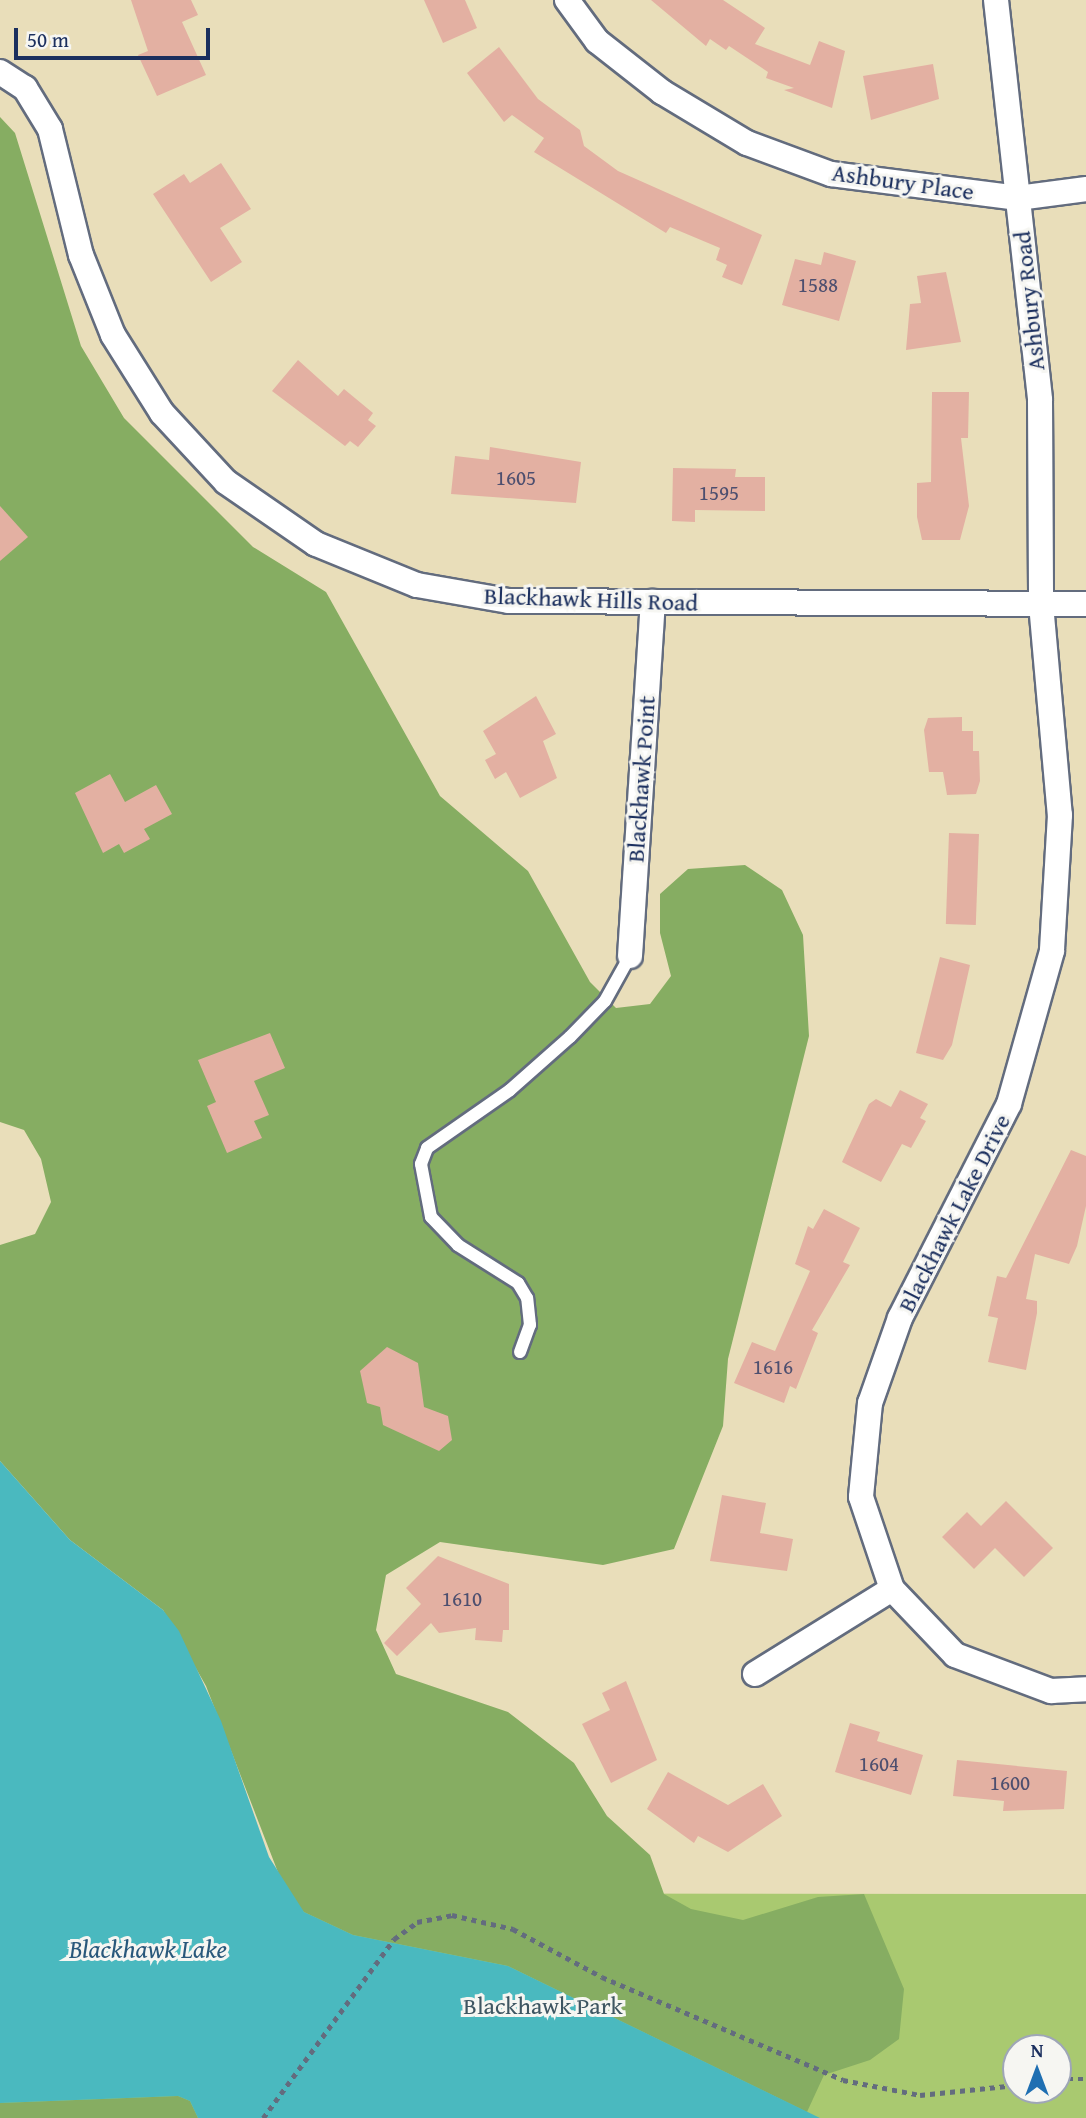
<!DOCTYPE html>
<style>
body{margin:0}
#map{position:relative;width:1086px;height:2118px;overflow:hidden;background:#e9deba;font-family:"Gentium Book Plus",serif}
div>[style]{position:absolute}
.green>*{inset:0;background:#a9c970}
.forest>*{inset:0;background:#86ad62}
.water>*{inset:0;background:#4ab9bf}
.building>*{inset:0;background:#e3b0a2;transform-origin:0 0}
.path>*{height:4.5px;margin-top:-2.25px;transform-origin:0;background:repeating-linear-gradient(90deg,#636c7e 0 5px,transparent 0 10px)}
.roads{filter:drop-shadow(2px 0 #636c7e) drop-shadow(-2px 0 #636c7e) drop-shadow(0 2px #636c7e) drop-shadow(0 -2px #636c7e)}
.service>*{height:12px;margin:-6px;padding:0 6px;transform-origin:6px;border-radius:6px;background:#fff}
.minor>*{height:24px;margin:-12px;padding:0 12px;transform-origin:12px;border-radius:12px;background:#fff}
span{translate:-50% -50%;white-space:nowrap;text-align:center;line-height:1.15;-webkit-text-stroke:6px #f6f6f2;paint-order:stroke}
.number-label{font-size:21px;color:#4d4f6f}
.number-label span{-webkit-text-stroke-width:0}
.street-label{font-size:24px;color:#1b2f5e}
.park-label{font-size:24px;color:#3e5662}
.water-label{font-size:26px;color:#29587b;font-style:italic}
.north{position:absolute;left:1002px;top:2034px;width:70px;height:70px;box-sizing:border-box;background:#f6f6f2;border:2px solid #9ea6b7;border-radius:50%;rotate:0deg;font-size:19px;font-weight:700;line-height:28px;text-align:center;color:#1b2f5e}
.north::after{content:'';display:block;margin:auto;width:24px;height:32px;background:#1f6fb2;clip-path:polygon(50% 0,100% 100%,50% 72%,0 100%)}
.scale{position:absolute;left:14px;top:28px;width:196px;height:32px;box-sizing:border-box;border:4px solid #1b2f5e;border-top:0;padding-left:9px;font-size:21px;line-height:24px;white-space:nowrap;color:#1b2f5e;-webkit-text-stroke:5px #f6f6f2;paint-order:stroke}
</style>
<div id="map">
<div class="green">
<i style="clip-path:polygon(evenodd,0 1893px,1086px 1894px,1086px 2118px,0 2118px,0 1893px,1016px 2048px,1058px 2048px,1058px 2090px,1016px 2090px,1016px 2048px)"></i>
</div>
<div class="forest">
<i style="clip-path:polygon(0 117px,15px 133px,81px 346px,124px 418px,253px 547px,326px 592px,440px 796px,528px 871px,590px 982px,616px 1008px,650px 1004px,671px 976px,660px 933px,660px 894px,688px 869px,745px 865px,782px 890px,803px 935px,809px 1036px,728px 1359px,723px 1426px,674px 1549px,603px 1565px,440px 1542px,386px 1575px,376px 1630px,396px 1674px,508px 1712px,574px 1763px,607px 1816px,650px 1855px,664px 1894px,691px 1909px,743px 1920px,818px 1897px,864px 1894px,904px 1989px,899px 2039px,870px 2060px,824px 2075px,807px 2112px,508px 1966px,353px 1935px,304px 1912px,286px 1893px,206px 1686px,163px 1610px,70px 1540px,0 1461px,0 1245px,35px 1234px,51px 1202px,41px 1159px,24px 1130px,0 1122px)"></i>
<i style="clip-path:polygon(178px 2096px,190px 2101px,198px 2118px,0 2118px,0 2103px)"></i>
</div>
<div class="water">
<i style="clip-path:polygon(0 1461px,70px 1540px,163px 1610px,179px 1631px,221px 1721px,269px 1857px,304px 1912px,353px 1935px,508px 1966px,820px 2118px,198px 2118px,190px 2101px,178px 2096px,0 2103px)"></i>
</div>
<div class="building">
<i style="clip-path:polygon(131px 0,191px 0,198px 15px,182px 22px,206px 75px,157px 96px,138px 55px,148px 51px)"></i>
<i style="clip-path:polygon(424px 0,465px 0,477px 28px,443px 43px)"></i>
<i style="clip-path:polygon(651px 0,723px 0,765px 28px,755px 44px,810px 65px,819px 41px,845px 51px,832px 108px,784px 90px,794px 88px,766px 78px,768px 72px,729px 46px,726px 50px,710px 39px,706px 46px)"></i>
<i style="clip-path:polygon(499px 47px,538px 99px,580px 130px,584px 146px,618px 171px,762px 235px,742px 285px,722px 277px,727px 265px,716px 260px,720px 248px,670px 227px,666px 233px,534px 152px,544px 138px,512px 115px,504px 122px,467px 73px)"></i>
<i style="clip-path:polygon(933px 64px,939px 99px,871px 120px,863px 76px)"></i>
<i style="clip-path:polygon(221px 163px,251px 209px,220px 228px,242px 262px,211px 282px,153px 194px,184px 174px,190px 183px)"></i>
<i style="clip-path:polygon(824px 252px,856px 261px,839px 321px,782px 305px,795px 259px,821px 265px)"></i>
<i style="clip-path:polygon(946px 272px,961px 342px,906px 350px,910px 304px,921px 303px,917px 276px)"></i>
<i style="clip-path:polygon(298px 360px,338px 396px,344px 389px,373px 413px,368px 420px,376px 426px,358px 447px,350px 441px,345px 446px,272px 391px)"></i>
<i style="clip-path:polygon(932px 392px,969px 392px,968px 438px,961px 438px,969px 506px,960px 540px,922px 540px,917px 517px,917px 483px,931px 482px)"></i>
<i style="clip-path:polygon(490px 447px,581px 462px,576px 503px,451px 494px,455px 456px,489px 460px)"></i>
<i style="clip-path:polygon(673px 468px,736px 469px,735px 477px,765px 477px,765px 511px,695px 510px,695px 522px,672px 521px)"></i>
<i style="clip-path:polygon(0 506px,28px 537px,0 561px)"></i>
<i style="clip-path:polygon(536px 696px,556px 734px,543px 741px,557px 778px,520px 798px,506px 772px,495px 779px,485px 760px,496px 754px,483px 731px)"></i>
<i style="clip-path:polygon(962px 717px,962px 731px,973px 731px,973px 751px,979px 751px,980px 781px,976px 794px,947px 795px,943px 772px,929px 772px,924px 730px,928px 718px)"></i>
<i style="clip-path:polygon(110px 774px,125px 802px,156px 785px,172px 814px,144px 829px,150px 839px,124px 853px,119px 844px,103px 853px,75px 793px)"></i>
<i style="left:949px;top:833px;width:30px;height:91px;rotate:2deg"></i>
<i style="clip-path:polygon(940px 957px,970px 965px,952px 1045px,943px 1060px,916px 1053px)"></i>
<i style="clip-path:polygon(270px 1033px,285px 1068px,254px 1081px,269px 1115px,254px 1121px,262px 1138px,227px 1153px,207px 1106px,216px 1102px,198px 1060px)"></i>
<i style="clip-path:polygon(900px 1090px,928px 1104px,920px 1118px,926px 1121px,911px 1148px,902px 1144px,881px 1182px,842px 1162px,869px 1104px,876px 1099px,891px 1107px)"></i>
<i style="clip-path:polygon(1071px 1150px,1086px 1156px,1086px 1206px,1077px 1246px,1069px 1264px,1035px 1254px,1026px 1299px,1037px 1301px,1037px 1313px,1026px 1370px,988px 1362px,998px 1318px,988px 1316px,997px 1276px,1006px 1278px)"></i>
<i style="clip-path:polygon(824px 1209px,860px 1228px,843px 1262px,850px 1265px,812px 1330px,818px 1333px,796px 1389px,790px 1386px,784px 1403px,734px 1383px,752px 1342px,775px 1351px,810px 1271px,795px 1264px,808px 1226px,813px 1229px)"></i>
<i style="clip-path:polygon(387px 1347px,418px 1363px,424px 1407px,448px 1416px,452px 1440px,439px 1451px,383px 1425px,380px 1407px,367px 1403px,360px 1371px)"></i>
<i style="clip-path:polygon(722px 1495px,766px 1503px,760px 1533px,793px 1539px,787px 1571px,710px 1561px)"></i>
<i style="clip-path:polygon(1006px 1501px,1053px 1548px,1024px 1577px,995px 1548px,974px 1569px,942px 1537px,967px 1512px,981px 1526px)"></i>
<i style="clip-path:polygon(438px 1556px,509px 1584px,509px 1630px,503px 1630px,502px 1642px,475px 1640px,476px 1628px,439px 1633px,431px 1623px,397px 1656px,384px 1643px,421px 1604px,406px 1588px)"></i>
<i style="clip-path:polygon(626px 1681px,657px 1760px,611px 1783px,582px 1724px,610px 1710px,602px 1693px)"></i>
<i style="clip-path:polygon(850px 1723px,880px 1732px,877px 1741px,923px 1755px,911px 1795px,835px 1772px)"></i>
<i style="clip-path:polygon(957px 1760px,1067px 1771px,1064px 1809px,1003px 1811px,1004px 1801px,953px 1796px)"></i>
<i style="clip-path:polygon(668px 1772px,728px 1805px,763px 1784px,782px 1816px,728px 1852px,698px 1836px,694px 1843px,647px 1809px)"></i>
</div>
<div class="path">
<i style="left:1058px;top:2079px;width:28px"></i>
<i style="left:263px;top:2118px;width:222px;rotate:-53.8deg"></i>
<i style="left:394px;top:1939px;width:29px;rotate:-36deg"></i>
<i style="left:417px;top:1922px;width:36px;rotate:-11deg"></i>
<i style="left:452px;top:1915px;width:63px;rotate:12.9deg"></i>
<i style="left:513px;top:1929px;width:101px;rotate:28.3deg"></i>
<i style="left:602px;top:1977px;width:262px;rotate:23.1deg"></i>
<i style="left:843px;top:2080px;width:78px;rotate:11deg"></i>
<i style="left:920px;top:2095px;width:97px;rotate:-5.9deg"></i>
</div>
<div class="roads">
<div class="service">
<i style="left:520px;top:1352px;width:29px;rotate:-70deg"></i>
<i style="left:530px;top:1325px;width:27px;rotate:-96deg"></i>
<i style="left:527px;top:1298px;width:17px;rotate:-121deg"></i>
<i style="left:518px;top:1283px;width:71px;rotate:-147.7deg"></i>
<i style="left:458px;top:1245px;width:39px;rotate:-134deg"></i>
<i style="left:431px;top:1217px;width:54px;rotate:-100.7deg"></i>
<i style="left:421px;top:1164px;width:17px;rotate:-69deg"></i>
<i style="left:427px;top:1148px;width:101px;rotate:-34.9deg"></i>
<i style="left:510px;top:1090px;width:80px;rotate:-41.5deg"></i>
<i style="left:570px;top:1037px;width:50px;rotate:-45.8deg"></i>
<i style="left:605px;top:1001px;width:51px;rotate:-60.9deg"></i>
</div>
<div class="minor">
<i style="left:567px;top:0;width:51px;rotate:53.8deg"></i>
<i style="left:597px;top:41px;width:83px;rotate:38.1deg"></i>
<i style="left:662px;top:92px;width:99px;rotate:31deg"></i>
<i style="left:747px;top:143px;width:90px;rotate:20.3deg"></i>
<i style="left:831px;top:174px;width:189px;rotate:7.3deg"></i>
<i style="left:1018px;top:198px;width:69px;rotate:-7.5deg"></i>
<i style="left:996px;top:0;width:402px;rotate:83.7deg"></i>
<i style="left:1040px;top:400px;width:204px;rotate:89.7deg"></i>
<i style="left:1041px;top:604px;width:212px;rotate:84.9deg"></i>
<i style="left:1060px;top:815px;width:136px;rotate:93.4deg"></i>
<i style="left:1052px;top:951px;width:159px;rotate:105.7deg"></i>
<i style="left:1009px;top:1104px;width:240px;rotate:117deg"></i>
<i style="left:900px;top:1318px;width:90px;rotate:109.4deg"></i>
<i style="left:870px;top:1403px;width:94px;rotate:95.5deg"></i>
<i style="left:861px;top:1497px;width:97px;rotate:71.4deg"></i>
<i style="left:892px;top:1589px;width:91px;rotate:46.3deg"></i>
<i style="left:955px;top:1655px;width:103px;rotate:20.6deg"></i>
<i style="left:1051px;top:1691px;width:35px;rotate:-3deg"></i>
<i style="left:0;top:72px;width:30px;rotate:33deg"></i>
<i style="left:25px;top:88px;width:48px;rotate:58.6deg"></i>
<i style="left:50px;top:129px;width:130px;rotate:76.2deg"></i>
<i style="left:81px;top:255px;width:86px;rotate:68.2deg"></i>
<i style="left:113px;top:335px;width:92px;rotate:57.9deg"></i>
<i style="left:162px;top:413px;width:94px;rotate:47.2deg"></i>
<i style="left:226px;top:482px;width:109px;rotate:34.6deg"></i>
<i style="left:316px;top:544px;width:109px;rotate:22.1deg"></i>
<i style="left:417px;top:585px;width:93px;rotate:9.9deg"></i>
<i style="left:509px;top:601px;width:577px;rotate:0.3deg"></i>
<i style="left:630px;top:956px;width:355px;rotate:-86.3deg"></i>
<i style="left:755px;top:1674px;width:161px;rotate:-31.8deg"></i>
</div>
</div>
<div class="number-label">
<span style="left:818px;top:285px">1588</span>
<span style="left:516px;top:478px">1605</span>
<span style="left:719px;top:493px">1595</span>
<span style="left:773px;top:1367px">1616</span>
<span style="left:462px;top:1599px">1610</span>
<span style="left:879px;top:1764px">1604</span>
<span style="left:1010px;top:1783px">1600</span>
</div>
<div class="street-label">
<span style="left:903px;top:182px;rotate:8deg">Ashbury Place</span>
<span style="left:1029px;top:301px;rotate:-96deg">Ashbury Road</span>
<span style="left:591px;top:599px;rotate:2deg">Blackhawk Hills Road</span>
<span style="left:641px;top:779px;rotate:-86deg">Blackhawk Point</span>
<span style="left:954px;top:1213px;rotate:-63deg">Blackhawk Lake Drive</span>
</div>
<div class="park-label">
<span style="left:543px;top:2006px">Blackhawk Park</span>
</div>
<div class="water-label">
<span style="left:148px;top:1949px">Blackhawk Lake</span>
</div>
<div class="north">N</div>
<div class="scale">50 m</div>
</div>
